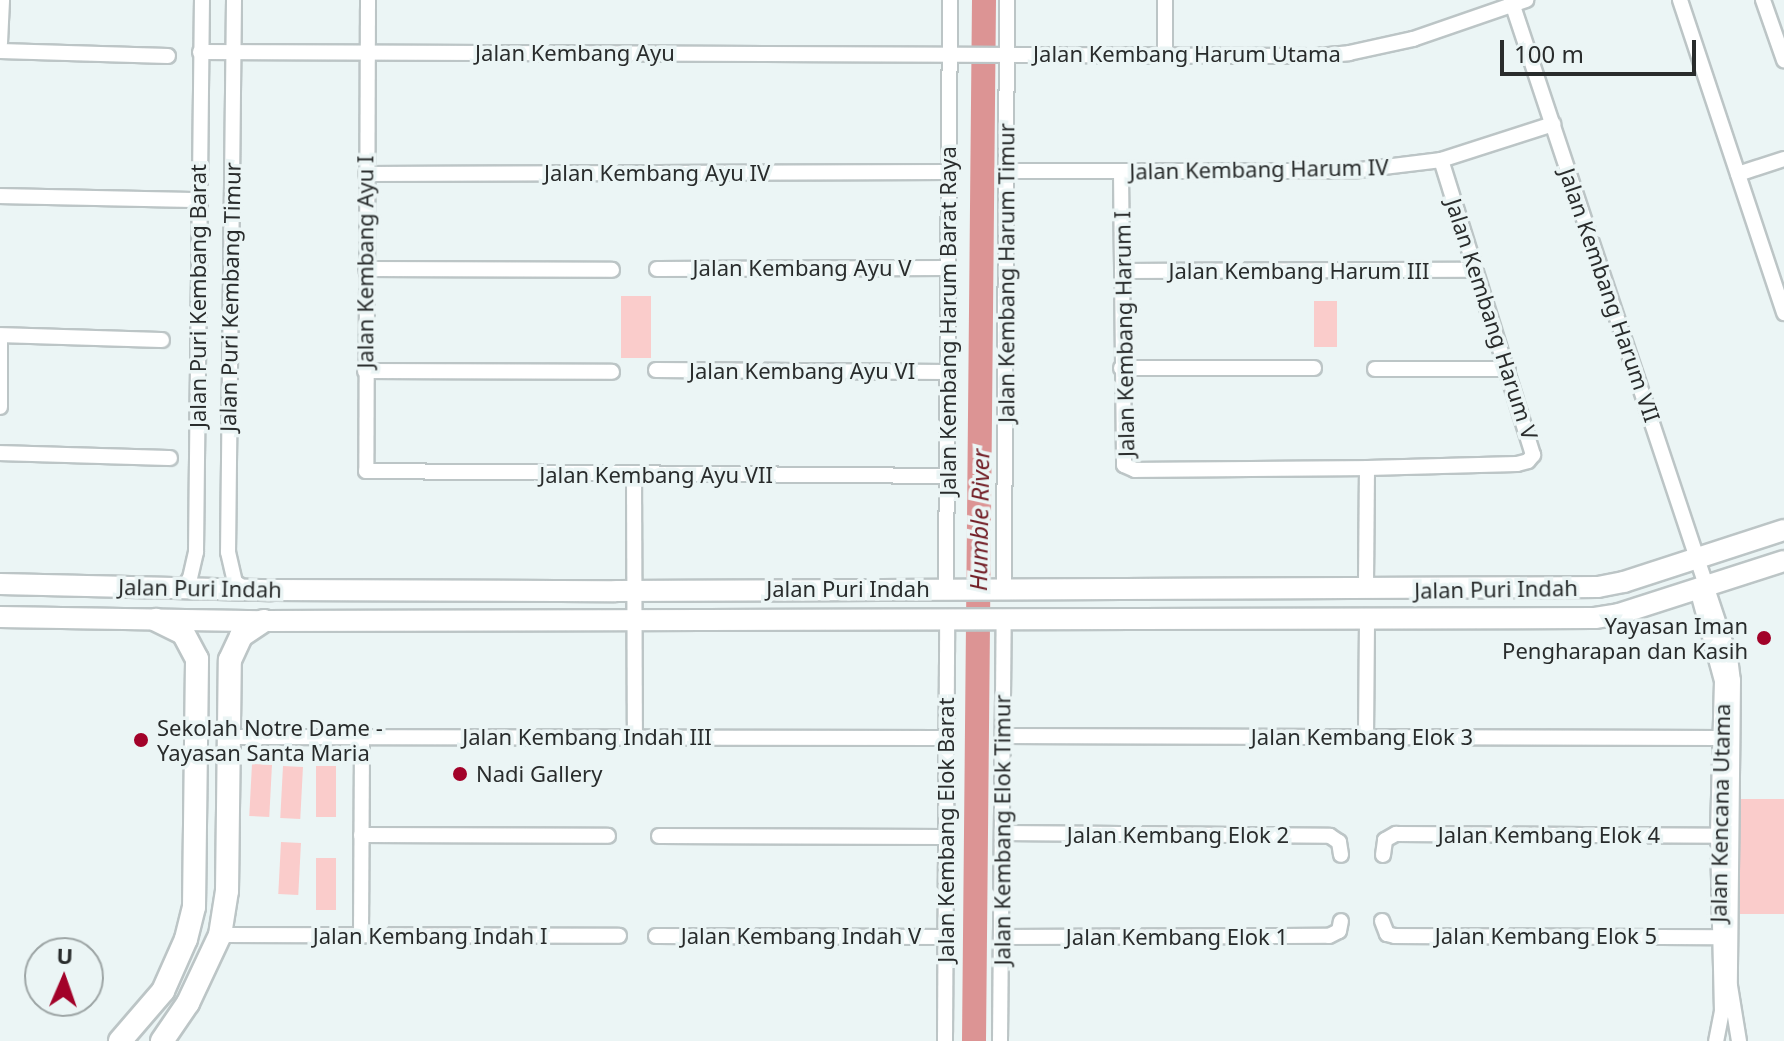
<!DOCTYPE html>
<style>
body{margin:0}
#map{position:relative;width:1784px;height:1041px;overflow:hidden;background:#ebf5f5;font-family:"Noto Sans",sans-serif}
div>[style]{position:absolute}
.green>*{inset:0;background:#facccb;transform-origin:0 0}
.river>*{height:24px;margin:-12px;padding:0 12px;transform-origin:12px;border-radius:12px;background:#dc9494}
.roads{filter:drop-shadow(2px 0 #bcc5c6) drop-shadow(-2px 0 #bcc5c6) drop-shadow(0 2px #bcc5c6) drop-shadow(0 -2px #bcc5c6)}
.minor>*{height:14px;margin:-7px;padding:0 7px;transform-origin:7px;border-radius:7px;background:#fff}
.secondary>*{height:20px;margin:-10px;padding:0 10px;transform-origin:10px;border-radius:10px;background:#fff}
.primary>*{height:22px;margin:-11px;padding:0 11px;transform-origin:11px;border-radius:11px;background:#fff}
.dots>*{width:22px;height:22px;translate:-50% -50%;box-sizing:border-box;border:4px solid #ebf5f5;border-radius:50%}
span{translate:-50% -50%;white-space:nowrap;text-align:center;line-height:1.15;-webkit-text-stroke:7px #ebf5f5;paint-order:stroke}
.street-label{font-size:22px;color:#292c2c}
.poi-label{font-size:22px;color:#292c2c}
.right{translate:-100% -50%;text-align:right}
.left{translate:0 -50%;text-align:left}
.water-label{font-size:24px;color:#721e26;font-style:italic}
.north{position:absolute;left:24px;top:937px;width:80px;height:80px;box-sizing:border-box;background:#ebf5f5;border:2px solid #9da5a5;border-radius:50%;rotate:2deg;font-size:22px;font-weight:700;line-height:32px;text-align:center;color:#292c2c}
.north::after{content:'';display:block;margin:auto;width:28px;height:36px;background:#a20229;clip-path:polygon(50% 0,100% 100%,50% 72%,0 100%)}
.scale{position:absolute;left:1500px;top:40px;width:196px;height:36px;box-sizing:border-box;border:4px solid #292c2c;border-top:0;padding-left:10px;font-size:24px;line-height:28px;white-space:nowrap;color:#292c2c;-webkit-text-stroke:6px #ebf5f5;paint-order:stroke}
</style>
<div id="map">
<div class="green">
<i style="left:621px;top:296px;width:30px;height:62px"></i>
<i style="left:1314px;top:301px;width:23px;height:46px"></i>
<i style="left:252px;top:764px;width:20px;height:52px;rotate:3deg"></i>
<i style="left:283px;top:766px;width:20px;height:52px;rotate:3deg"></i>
<i style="left:316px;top:766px;width:20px;height:51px"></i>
<i style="left:1740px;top:799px;width:44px;height:115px"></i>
<i style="left:281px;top:842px;width:20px;height:52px;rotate:3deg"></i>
<i style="left:316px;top:858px;width:20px;height:52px"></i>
</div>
<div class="river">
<i style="left:974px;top:1041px;width:1041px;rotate:-89.45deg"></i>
</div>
<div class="roads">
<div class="minor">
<i style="left:234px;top:0;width:552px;rotate:90.62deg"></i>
<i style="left:228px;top:552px;width:31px;rotate:77deg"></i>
<i style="left:235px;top:582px;width:12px;rotate:35deg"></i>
<i style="left:368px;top:0;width:471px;rotate:90.2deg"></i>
<i style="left:366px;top:471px;width:580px;rotate:0.49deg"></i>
<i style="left:1165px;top:0;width:55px;rotate:90deg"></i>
<i style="left:1511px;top:0;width:693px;rotate:71.57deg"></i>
<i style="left:1730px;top:657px;width:23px;rotate:83deg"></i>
<i style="left:1733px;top:680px;width:306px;rotate:90.6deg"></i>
<i style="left:1730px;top:986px;width:56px;rotate:80.7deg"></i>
<i style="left:1680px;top:0;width:330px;rotate:71.6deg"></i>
<i style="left:1763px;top:0;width:64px;rotate:70.7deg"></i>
<i style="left:0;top:43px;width:43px;rotate:-87.3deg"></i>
<i style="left:0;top:51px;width:168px;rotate:1.7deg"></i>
<i style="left:200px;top:52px;width:1117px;rotate:0.21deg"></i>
<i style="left:1317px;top:56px;width:32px;rotate:-5deg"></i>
<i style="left:1349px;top:53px;width:66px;rotate:-12.3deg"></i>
<i style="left:1413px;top:39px;width:120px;rotate:-19deg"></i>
<i style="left:1007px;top:171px;width:345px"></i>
<i style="left:1352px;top:171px;width:90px;rotate:-7deg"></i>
<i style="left:1441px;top:160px;width:118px;rotate:-17.8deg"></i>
<i style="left:1121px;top:172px;width:293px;rotate:89.4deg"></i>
<i style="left:1124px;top:465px;width:12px;rotate:24deg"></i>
<i style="left:1135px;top:470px;width:232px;rotate:-0.5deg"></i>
<i style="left:1367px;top:468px;width:122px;rotate:90.5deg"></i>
<i style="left:366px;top:174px;width:583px;rotate:-0.2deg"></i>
<i style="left:1738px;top:174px;width:48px;rotate:-18.1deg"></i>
<i style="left:0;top:196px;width:198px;rotate:1.2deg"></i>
<i style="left:366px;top:269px;width:246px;rotate:0.2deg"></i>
<i style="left:657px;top:269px;width:291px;rotate:-0.2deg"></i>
<i style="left:1122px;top:271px;width:354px;rotate:-0.2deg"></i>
<i style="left:0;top:335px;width:162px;rotate:1.8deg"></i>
<i style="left:0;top:342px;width:65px;rotate:90deg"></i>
<i style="left:1121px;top:368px;width:193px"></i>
<i style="left:1375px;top:369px;width:133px"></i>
<i style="left:656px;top:370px;width:291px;rotate:0.4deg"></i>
<i style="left:365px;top:371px;width:247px;rotate:0.2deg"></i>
<i style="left:0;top:453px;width:170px;rotate:1.7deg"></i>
<i style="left:1367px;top:468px;width:150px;rotate:-1.5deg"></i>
<i style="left:1517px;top:464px;width:11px;rotate:-15deg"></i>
<i style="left:1528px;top:461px;width:8px;rotate:-50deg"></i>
<i style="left:1533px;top:455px;width:309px;rotate:-107.3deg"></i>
<i style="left:634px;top:476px;width:262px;rotate:89.8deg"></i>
<i style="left:183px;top:588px;width:12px;rotate:-55deg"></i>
<i style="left:190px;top:578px;width:27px;rotate:-77deg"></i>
<i style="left:196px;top:552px;width:552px;rotate:-89.38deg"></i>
<i style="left:946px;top:588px;width:588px;rotate:-89.61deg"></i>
<i style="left:1004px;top:588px;width:588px;rotate:-89.71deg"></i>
<i style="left:1697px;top:589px;width:95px;rotate:74.8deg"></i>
<i style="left:1722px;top:681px;width:155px;rotate:91.5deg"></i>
<i style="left:1718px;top:836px;width:175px;rotate:88.7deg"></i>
<i style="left:1722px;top:1011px;width:31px;rotate:101deg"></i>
<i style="left:1003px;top:736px;width:718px;rotate:0.16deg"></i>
<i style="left:228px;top:737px;width:718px;rotate:0.08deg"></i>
<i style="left:1366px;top:737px;width:117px;rotate:-89.5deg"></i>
<i style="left:1002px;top:833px;width:328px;rotate:0.5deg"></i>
<i style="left:1330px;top:836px;width:11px;rotate:34deg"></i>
<i style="left:1339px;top:842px;width:13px;rotate:81deg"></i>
<i style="left:361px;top:835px;width:247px;rotate:0.2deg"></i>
<i style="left:659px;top:836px;width:287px;rotate:0.2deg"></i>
<i style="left:1383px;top:855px;width:15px;rotate:-82deg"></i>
<i style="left:1385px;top:840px;width:13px;rotate:-29deg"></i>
<i style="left:1396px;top:834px;width:332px;rotate:0.3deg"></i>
<i style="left:1382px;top:921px;width:14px;rotate:69deg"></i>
<i style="left:1387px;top:934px;width:8px;rotate:14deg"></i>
<i style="left:1395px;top:936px;width:324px;rotate:0.2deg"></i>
<i style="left:220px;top:935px;width:399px;rotate:0.1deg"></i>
<i style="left:361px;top:936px;width:199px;rotate:-89.7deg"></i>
<i style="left:656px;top:936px;width:290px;rotate:0.2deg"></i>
<i style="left:1002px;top:937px;width:327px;rotate:-0.2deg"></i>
<i style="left:1329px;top:936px;width:11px;rotate:-27deg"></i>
<i style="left:1339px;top:931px;width:10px;rotate:-79deg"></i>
<i style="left:945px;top:1041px;width:422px;rotate:-89.7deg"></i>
<i style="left:1000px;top:1041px;width:422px;rotate:-89.5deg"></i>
</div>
<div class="secondary">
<i style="left:0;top:584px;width:271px;rotate:1.3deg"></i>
<i style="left:271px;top:590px;width:345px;rotate:0.2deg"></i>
<i style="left:616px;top:591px;width:982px;rotate:-0.23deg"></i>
<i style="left:1598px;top:587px;width:26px;rotate:-11deg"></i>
<i style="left:1624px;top:582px;width:168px;rotate:-18deg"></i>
<i style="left:0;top:617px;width:263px;rotate:0.9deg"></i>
<i style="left:263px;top:621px;width:1332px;rotate:-0.13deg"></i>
<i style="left:1595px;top:618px;width:24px;rotate:-9deg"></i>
<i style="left:1619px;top:614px;width:173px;rotate:-17.8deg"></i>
</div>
<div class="primary">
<i style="left:120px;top:1041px;width:66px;rotate:-49.3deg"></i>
<i style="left:163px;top:991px;width:57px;rotate:-66.1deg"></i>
<i style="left:186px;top:939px;width:33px;rotate:-76deg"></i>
<i style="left:194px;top:907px;width:248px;rotate:-89.3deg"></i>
<i style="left:197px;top:659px;width:30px;rotate:-118deg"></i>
<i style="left:183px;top:633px;width:30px;rotate:-154deg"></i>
<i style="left:162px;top:1041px;width:46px;rotate:-55.6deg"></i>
<i style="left:188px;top:1003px;width:75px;rotate:-64.8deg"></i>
<i style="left:220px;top:935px;width:45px;rotate:-81deg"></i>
<i style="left:227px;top:891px;width:231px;rotate:-89.3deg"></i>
<i style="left:230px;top:660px;width:26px;rotate:-65deg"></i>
<i style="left:241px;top:636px;width:27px;rotate:-34deg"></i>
</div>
</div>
<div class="dots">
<i style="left:1764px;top:638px;background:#a20229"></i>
<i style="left:141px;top:740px;background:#a20229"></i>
<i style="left:460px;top:774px;background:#a20229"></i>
</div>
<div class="street-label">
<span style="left:575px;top:53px">Jalan Kembang Ayu</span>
<span style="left:1187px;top:54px">Jalan Kembang Harum Utama</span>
<span style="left:1259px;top:169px;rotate:-1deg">Jalan Kembang Harum IV</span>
<span style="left:657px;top:173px">Jalan Kembang Ayu IV</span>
<span style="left:365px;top:262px;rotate:-90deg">Jalan Kembang Ayu I</span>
<span style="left:802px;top:268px">Jalan Kembang Ayu V</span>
<span style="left:1299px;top:271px">Jalan Kembang Harum III</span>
<span style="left:1006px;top:273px;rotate:-90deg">Jalan Kembang Harum Timur</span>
<span style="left:1610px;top:295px;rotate:71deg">Jalan Kembang Harum VII</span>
<span style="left:198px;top:296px;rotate:-90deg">Jalan Puri Kembang Barat</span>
<span style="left:230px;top:297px;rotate:-89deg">Jalan Puri Kembang Timur</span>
<span style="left:1492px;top:319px;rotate:72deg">Jalan Kembang Harum V</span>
<span style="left:948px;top:321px;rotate:-90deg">Jalan Kembang Harum Barat Raya</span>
<span style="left:1124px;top:334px;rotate:-91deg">Jalan Kembang Harum I</span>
<span style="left:802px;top:371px">Jalan Kembang Ayu VI</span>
<span style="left:656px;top:475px">Jalan Kembang Ayu VII</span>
<span style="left:200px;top:588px;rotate:1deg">Jalan Puri Indah</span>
<span style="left:848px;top:589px">Jalan Puri Indah</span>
<span style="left:1496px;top:589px;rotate:-1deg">Jalan Puri Indah</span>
<span style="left:587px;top:737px">Jalan Kembang Indah III</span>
<span style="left:1362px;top:737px">Jalan Kembang Elok 3</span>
<span style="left:1720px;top:813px;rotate:-89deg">Jalan Kencana Utama</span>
<span style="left:946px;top:830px;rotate:-90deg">Jalan Kembang Elok Barat</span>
<span style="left:1002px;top:830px;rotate:-90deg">Jalan Kembang Elok Timur</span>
<span style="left:1178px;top:835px">Jalan Kembang Elok 2</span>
<span style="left:1549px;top:835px">Jalan Kembang Elok 4</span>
<span style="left:430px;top:936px">Jalan Kembang Indah I</span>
<span style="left:801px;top:936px">Jalan Kembang Indah V</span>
<span style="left:1546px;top:936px">Jalan Kembang Elok 5</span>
<span style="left:1177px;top:937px">Jalan Kembang Elok 1</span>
</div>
<div class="poi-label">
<span class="right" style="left:1748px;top:638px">Yayasan Iman<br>Pengharapan dan Kasih</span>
<span class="left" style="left:157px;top:740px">Sekolah Notre Dame -<br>Yayasan Santa Maria</span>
<span class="left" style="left:476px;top:774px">Nadi Gallery</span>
</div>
<div class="water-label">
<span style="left:979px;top:520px;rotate:-89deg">Humble River</span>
</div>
<div class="north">U</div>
<div class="scale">100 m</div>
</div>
